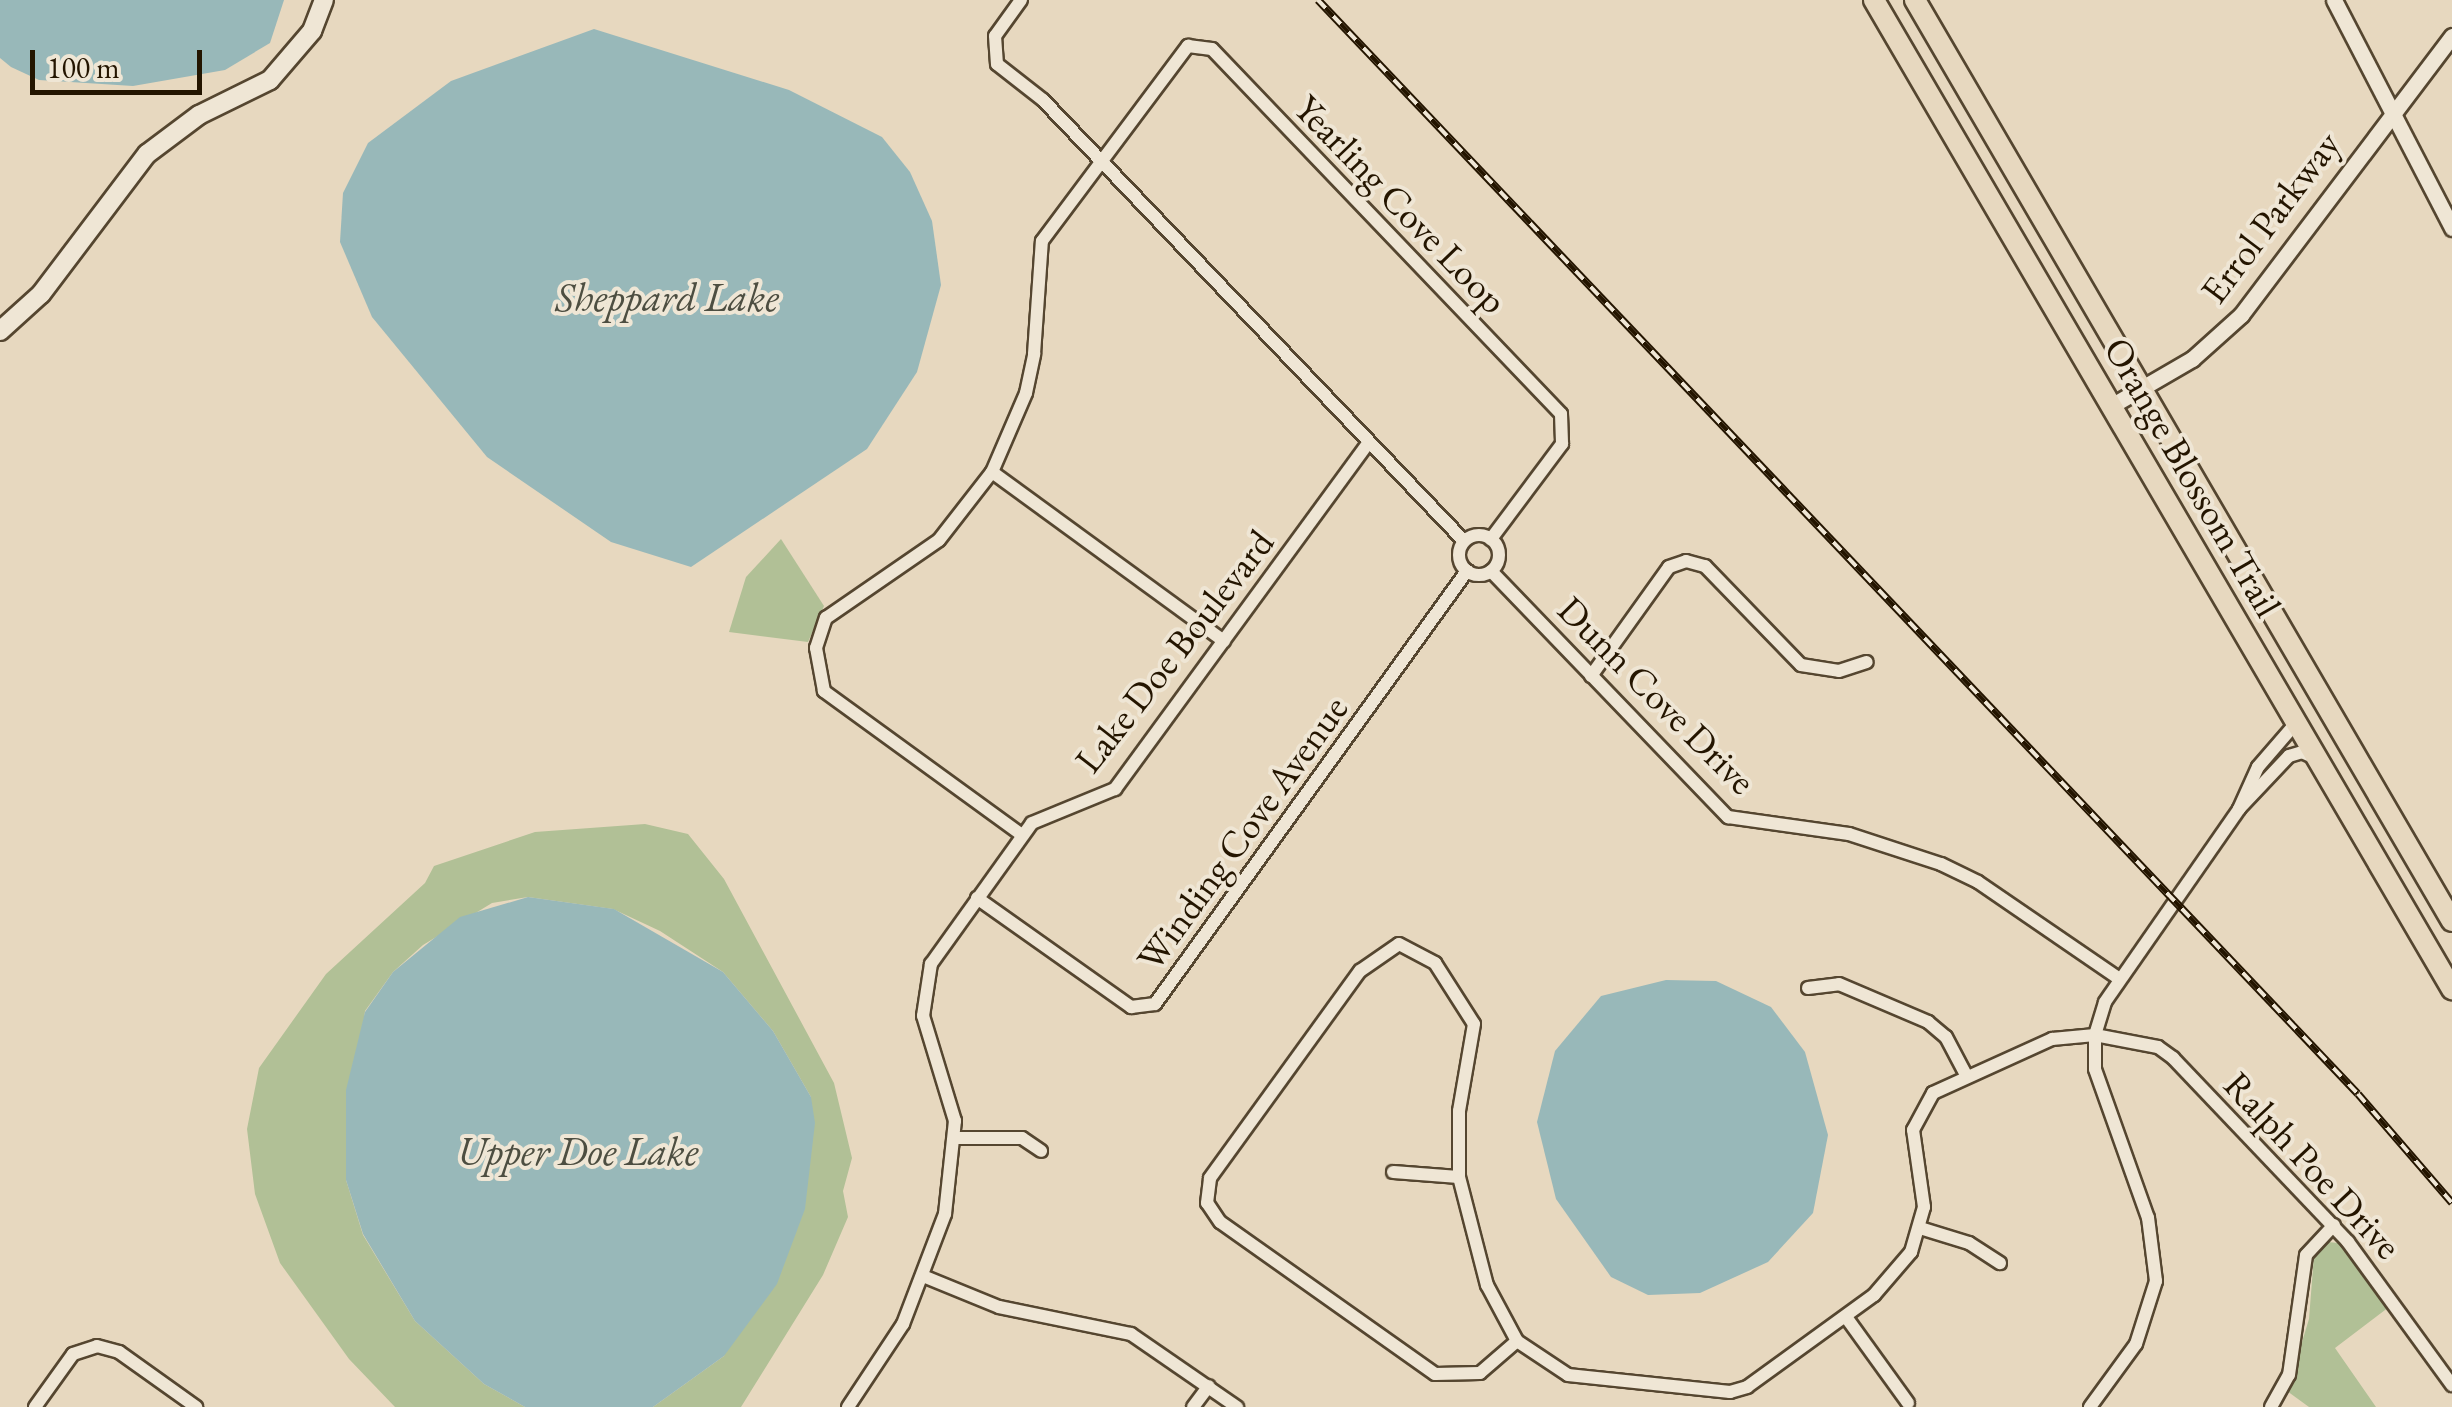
<!DOCTYPE html>
<style>
body{margin:0}
#map{position:relative;width:2452px;height:1407px;overflow:hidden;background:#e7d8bf;font-family:"EB Garamond",serif}
div>[style]{position:absolute}
.green>*{inset:0;background:#b1c096}
.water>*{inset:0;background:#98b8b9}
.roads{filter:drop-shadow(2px 0 #554630) drop-shadow(-2px 0 #554630) drop-shadow(0 2px #554630) drop-shadow(0 -2px #554630)}
.minor>*{height:12px;margin:-6px;padding:0 6px;transform-origin:6px;border-radius:6px;background:#efe6d5}
.minor>.ring{margin:-6px;padding:0;box-sizing:content-box;background:none;border:12px solid #efe6d5;border-radius:50%}
.tertiary>*{height:15px;margin:-7.5px;padding:0 7.5px;transform-origin:7.5px;border-radius:7.5px;background:#efe6d5}
.secondary>*{height:18px;margin:-9px;padding:0 9px;transform-origin:9px;border-radius:9px;background:#efe6d5}
.primary>*{height:20px;margin:-10px;padding:0 10px;transform-origin:10px;border-radius:10px;background:#e7d8bf}
.rail>*{height:8px;margin-top:-4px;transform-origin:0;background:repeating-linear-gradient(90deg,#efe6d5 0 11px,#241500 0 22px);box-sizing:border-box;border-block:2px solid #241500}
span{translate:-50% -50%;white-space:nowrap;text-align:center;line-height:1.15;-webkit-text-stroke:8px #efe6d5;paint-order:stroke}
.street-label{font-size:38px;color:#241500}
.water-label{font-size:40px;color:#4d4e41;font-style:italic}
.scale{position:absolute;left:30px;top:50px;width:172px;height:45px;box-sizing:border-box;border:5px solid #241500;border-top:0;padding-left:12px;font-size:30px;line-height:35px;white-space:nowrap;color:#241500;-webkit-text-stroke:8px #efe6d5;paint-order:stroke}
</style>
<div id="map">
<div class="green">
<i style="clip-path:polygon(781px 539px,824px 606px,808px 642px,729px 632px,746px 577px)"></i>
<i style="clip-path:polygon(645px 824px,688px 834px,724px 879px,834px 1083px,852px 1158px,843px 1191px,848px 1217px,823px 1275px,741px 1407px,653px 1407px,724px 1356px,811px 1097px,773px 1031px,723px 972px,660px 931px,613px 909px,528px 897px,492px 903px,423px 945px,393px 972px,365px 1011px,346px 1180px,363px 1235px,415px 1321px,484px 1384px,525px 1407px,395px 1407px,349px 1359px,280px 1263px,255px 1194px,247px 1129px,259px 1068px,326px 974px,425px 883px,434px 866px,535px 832px)"></i>
<i style="clip-path:polygon(2328px 1242px,2338px 1243px,2389px 1307px,2335px 1348px,2376px 1407px,2309px 1407px,2287px 1391px,2309px 1319px,2314px 1255px)"></i>
</div>
<div class="water">
<i style="clip-path:polygon(0 0,284px 0,270px 43px,225px 70px,133px 86px,39px 80px,11px 67px,0 58px)"></i>
<i style="clip-path:polygon(594px 29px,789px 90px,882px 137px,910px 172px,932px 221px,941px 285px,917px 372px,867px 449px,691px 567px,611px 542px,487px 457px,372px 317px,340px 242px,343px 193px,368px 143px,451px 81px)"></i>
<i style="clip-path:polygon(528px 897px,614px 909px,723px 972px,773px 1031px,811px 1097px,815px 1123px,805px 1209px,777px 1284px,724px 1356px,653px 1407px,525px 1407px,484px 1384px,415px 1321px,363px 1234px,346px 1180px,346px 1090px,365px 1012px,393px 972px,460px 917px)"></i>
<i style="clip-path:polygon(1666px 980px,1716px 981px,1771px 1007px,1805px 1052px,1828px 1135px,1813px 1213px,1768px 1262px,1700px 1293px,1648px 1295px,1611px 1277px,1556px 1199px,1537px 1122px,1555px 1051px,1601px 996px)"></i>
</div>
<div class="roads">
<div class="minor">
<i style="left:1021px;top:0;width:44px;rotate:125.8deg"></i>
<i style="left:995px;top:36px;width:28px;rotate:86deg"></i>
<i style="left:997px;top:64px;width:58px;rotate:38deg"></i>
<i style="left:1043px;top:100px;width:610px;rotate:46.33deg"></i>
<i style="left:992px;top:472px;width:287px;rotate:36.1deg"></i>
<i class="ring" style="left:1459px;top:535px;width:28px;height:28px"></i>
<i style="left:1491px;top:571px;width:342px;rotate:46.1deg"></i>
<i style="left:1728px;top:817px;width:122px;rotate:8deg"></i>
<i style="left:1849px;top:834px;width:97px;rotate:18.1deg"></i>
<i style="left:1941px;top:864px;width:41px;rotate:25.9deg"></i>
<i style="left:1978px;top:882px;width:170px;rotate:34.4deg"></i>
<i style="left:1591px;top:676px;width:134px;rotate:-54.4deg"></i>
<i style="left:1669px;top:567px;width:18px;rotate:-19deg"></i>
<i style="left:1686px;top:561px;width:20px;rotate:15deg"></i>
<i style="left:1705px;top:566px;width:138px;rotate:45.9deg"></i>
<i style="left:1801px;top:665px;width:38px;rotate:9deg"></i>
<i style="left:1839px;top:671px;width:29px;rotate:-18deg"></i>
<i style="left:2239px;top:809px;width:46px;rotate:-65.7deg"></i>
<i style="left:2258px;top:767px;width:58px;rotate:-49.2deg"></i>
<i style="left:1022px;top:835px;width:245px;rotate:-144deg"></i>
<i style="left:824px;top:691px;width:44px;rotate:-100.5deg"></i>
<i style="left:816px;top:648px;width:32px;rotate:-72deg"></i>
<i style="left:826px;top:618px;width:137px;rotate:-34.6deg"></i>
<i style="left:939px;top:540px;width:86px;rotate:-52.1deg"></i>
<i style="left:992px;top:472px;width:86px;rotate:-66.7deg"></i>
<i style="left:1026px;top:393px;width:40px;rotate:-78deg"></i>
<i style="left:1034px;top:354px;width:113px;rotate:-86deg"></i>
<i style="left:1042px;top:241px;width:244px;rotate:-53.2deg"></i>
<i style="left:1188px;top:46px;width:24px;rotate:7deg"></i>
<i style="left:1212px;top:49px;width:505px;rotate:46.28deg"></i>
<i style="left:1561px;top:414px;width:30px;rotate:88deg"></i>
<i style="left:1562px;top:444px;width:119px;rotate:126.8deg"></i>
<i style="left:977px;top:898px;width:189px;rotate:35.3deg"></i>
<i style="left:1131px;top:1007px;width:24px;rotate:-7deg"></i>
<i style="left:1155px;top:1004px;width:534px;rotate:-54.23deg"></i>
<i style="left:1808px;top:988px;width:31px;rotate:-7deg"></i>
<i style="left:1839px;top:984px;width:97px;rotate:23.1deg"></i>
<i style="left:1928px;top:1022px;width:23px;rotate:40deg"></i>
<i style="left:1946px;top:1037px;width:41px;rotate:62.2deg"></i>
<i style="left:955px;top:1138px;width:67px"></i>
<i style="left:1022px;top:1138px;width:23px;rotate:34deg"></i>
<i style="left:1393px;top:1172px;width:66px;rotate:4.3deg"></i>
<i style="left:1920px;top:1228px;width:51px;rotate:17deg"></i>
<i style="left:1969px;top:1243px;width:37px;rotate:33deg"></i>
<i style="left:923px;top:1276px;width:82px;rotate:22.2deg"></i>
<i style="left:999px;top:1307px;width:135px;rotate:11.6deg"></i>
<i style="left:1131px;top:1334px;width:129px;rotate:34.6deg"></i>
<i style="left:1846px;top:1317px;width:106px;rotate:54.2deg"></i>
<i style="left:1517px;top:1341px;width:49px;rotate:139.1deg"></i>
<i style="left:1480px;top:1373px;width:45px;rotate:178.7deg"></i>
<i style="left:1435px;top:1374px;width:263px;rotate:-144.7deg"></i>
<i style="left:1220px;top:1222px;width:23px;rotate:-124deg"></i>
<i style="left:1207px;top:1203px;width:25px;rotate:-83deg"></i>
<i style="left:1210px;top:1178px;width:256px;rotate:-54.1deg"></i>
<i style="left:1360px;top:971px;width:47px;rotate:-34.7deg"></i>
<i style="left:1399px;top:944px;width:41px;rotate:27.8deg"></i>
<i style="left:1435px;top:963px;width:72px;rotate:57.4deg"></i>
<i style="left:1474px;top:1024px;width:88px;rotate:99.8deg"></i>
<i style="left:1459px;top:1111px;width:66px;rotate:90deg"></i>
<i style="left:1459px;top:1177px;width:112px;rotate:75.5deg"></i>
<i style="left:1487px;top:1285px;width:64px;rotate:61.8deg"></i>
<i style="left:1517px;top:1341px;width:61px;rotate:33.7deg"></i>
<i style="left:1568px;top:1375px;width:163px;rotate:6deg"></i>
<i style="left:1730px;top:1392px;width:18px;rotate:-16deg"></i>
<i style="left:1747px;top:1387px;width:157px;rotate:-35.9deg"></i>
<i style="left:1874px;top:1295px;width:57px;rotate:-49.3deg"></i>
<i style="left:1911px;top:1252px;width:47px;rotate:-73.9deg"></i>
<i style="left:1924px;top:1207px;width:78px;rotate:-98.1deg"></i>
<i style="left:1913px;top:1130px;width:42px;rotate:-61.6deg"></i>
<i style="left:1933px;top:1093px;width:131px;rotate:-24.4deg"></i>
<i style="left:2052px;top:1039px;width:43px;rotate:-5.3deg"></i>
<i style="left:2095px;top:1035px;width:64px;rotate:10.8deg"></i>
<i style="left:2158px;top:1047px;width:19px;rotate:36deg"></i>
<i style="left:2173px;top:1058px;width:254px;rotate:46.4deg"></i>
<i style="left:2348px;top:1242px;width:177px;rotate:54deg"></i>
<i style="left:35px;top:1407px;width:65px;rotate:-54.4deg"></i>
<i style="left:73px;top:1354px;width:25px;rotate:-18deg"></i>
<i style="left:97px;top:1346px;width:23px;rotate:15deg"></i>
<i style="left:119px;top:1352px;width:95px;rotate:35.5deg"></i>
<i style="left:848px;top:1407px;width:100px;rotate:-56.5deg"></i>
<i style="left:903px;top:1324px;width:118px;rotate:-69.1deg"></i>
<i style="left:945px;top:1214px;width:94px;rotate:-83.9deg"></i>
<i style="left:955px;top:1121px;width:110px;rotate:-106.9deg"></i>
<i style="left:923px;top:1016px;width:53px;rotate:-81.3deg"></i>
<i style="left:931px;top:964px;width:173px;rotate:-54.4deg"></i>
<i style="left:1032px;top:823px;width:90px;rotate:-22.3deg"></i>
<i style="left:1115px;top:789px;width:429px;rotate:-53.8deg"></i>
<i style="left:1193px;top:1407px;width:26px;rotate:-53deg"></i>
<i style="left:2090px;top:1407px;width:78px;rotate:-53.9deg"></i>
<i style="left:2136px;top:1344px;width:66px;rotate:-72.4deg"></i>
<i style="left:2156px;top:1281px;width:64px;rotate:-97.2deg"></i>
<i style="left:2148px;top:1218px;width:158px;rotate:-109.6deg"></i>
<i style="left:2095px;top:1069px;width:34px;rotate:-90deg"></i>
<i style="left:2095px;top:1035px;width:34px;rotate:-73deg"></i>
<i style="left:2105px;top:1002px;width:235px;rotate:-55.2deg"></i>
<i style="left:2239px;top:809px;width:73px;rotate:-46.7deg"></i>
<i style="left:2289px;top:756px;width:14px;rotate:-17deg"></i>
<i style="left:2302px;top:752px;width:14px;rotate:25deg"></i>
<i style="left:2271px;top:1407px;width:37px;rotate:-61deg"></i>
<i style="left:2289px;top:1375px;width:121px;rotate:-81.9deg"></i>
<i style="left:2306px;top:1255px;width:41px;rotate:-47deg"></i>
</div>
<div class="tertiary">
<i style="left:2334px;top:0;width:257px;rotate:62.6deg"></i>
<i style="left:2111px;top:406px;width:94px;rotate:-30.1deg"></i>
<i style="left:2192px;top:359px;width:66px;rotate:-41.9deg"></i>
<i style="left:2241px;top:315px;width:350px;rotate:-52.9deg"></i>
</div>
<div class="secondary">
<i style="left:0;top:331px;width:55px;rotate:-42.1deg"></i>
<i style="left:41px;top:294px;width:176px;rotate:-52.9deg"></i>
<i style="left:147px;top:154px;width:65px;rotate:-36.9deg"></i>
<i style="left:199px;top:115px;width:79px;rotate:-26.2deg"></i>
<i style="left:270px;top:80px;width:65px;rotate:-49.4deg"></i>
<i style="left:312px;top:31px;width:33px;rotate:-69deg"></i>
</div>
<div class="primary">
<i style="left:1874px;top:0;width:1146px;rotate:59.7deg"></i>
<i style="left:1915px;top:0;width:1066px;rotate:59.76deg"></i>
</div>
</div>
<div class="rail">
<i style="left:1318px;top:0;width:1509px;rotate:46.45deg"></i>
<i style="left:2358px;top:1094px;width:144px;rotate:49.2deg"></i>
</div>
<div class="street-label">
<span style="left:1401px;top:204px;rotate:46deg">Yearling Cove Loop</span>
<span style="left:2270px;top:217px;rotate:-53deg">Errol Parkway</span>
<span style="left:2193px;top:477px;rotate:60deg">Orange Blossom Trail</span>
<span style="left:1174px;top:651px;rotate:-52deg">Lake Doe Boulevard</span>
<span style="left:1657px;top:695px;rotate:45deg">Dunn Cove Drive</span>
<span style="left:1242px;top:833px;rotate:-54deg">Winding Cove Avenue</span>
<span style="left:2313px;top:1165px;rotate:47deg">Ralph Poe Drive</span>
</div>
<div class="water-label">
<span style="left:667px;top:297px">Sheppard Lake</span>
<span style="left:578px;top:1151px">Upper Doe Lake</span>
</div>
<div class="scale">100 m</div>
</div>
